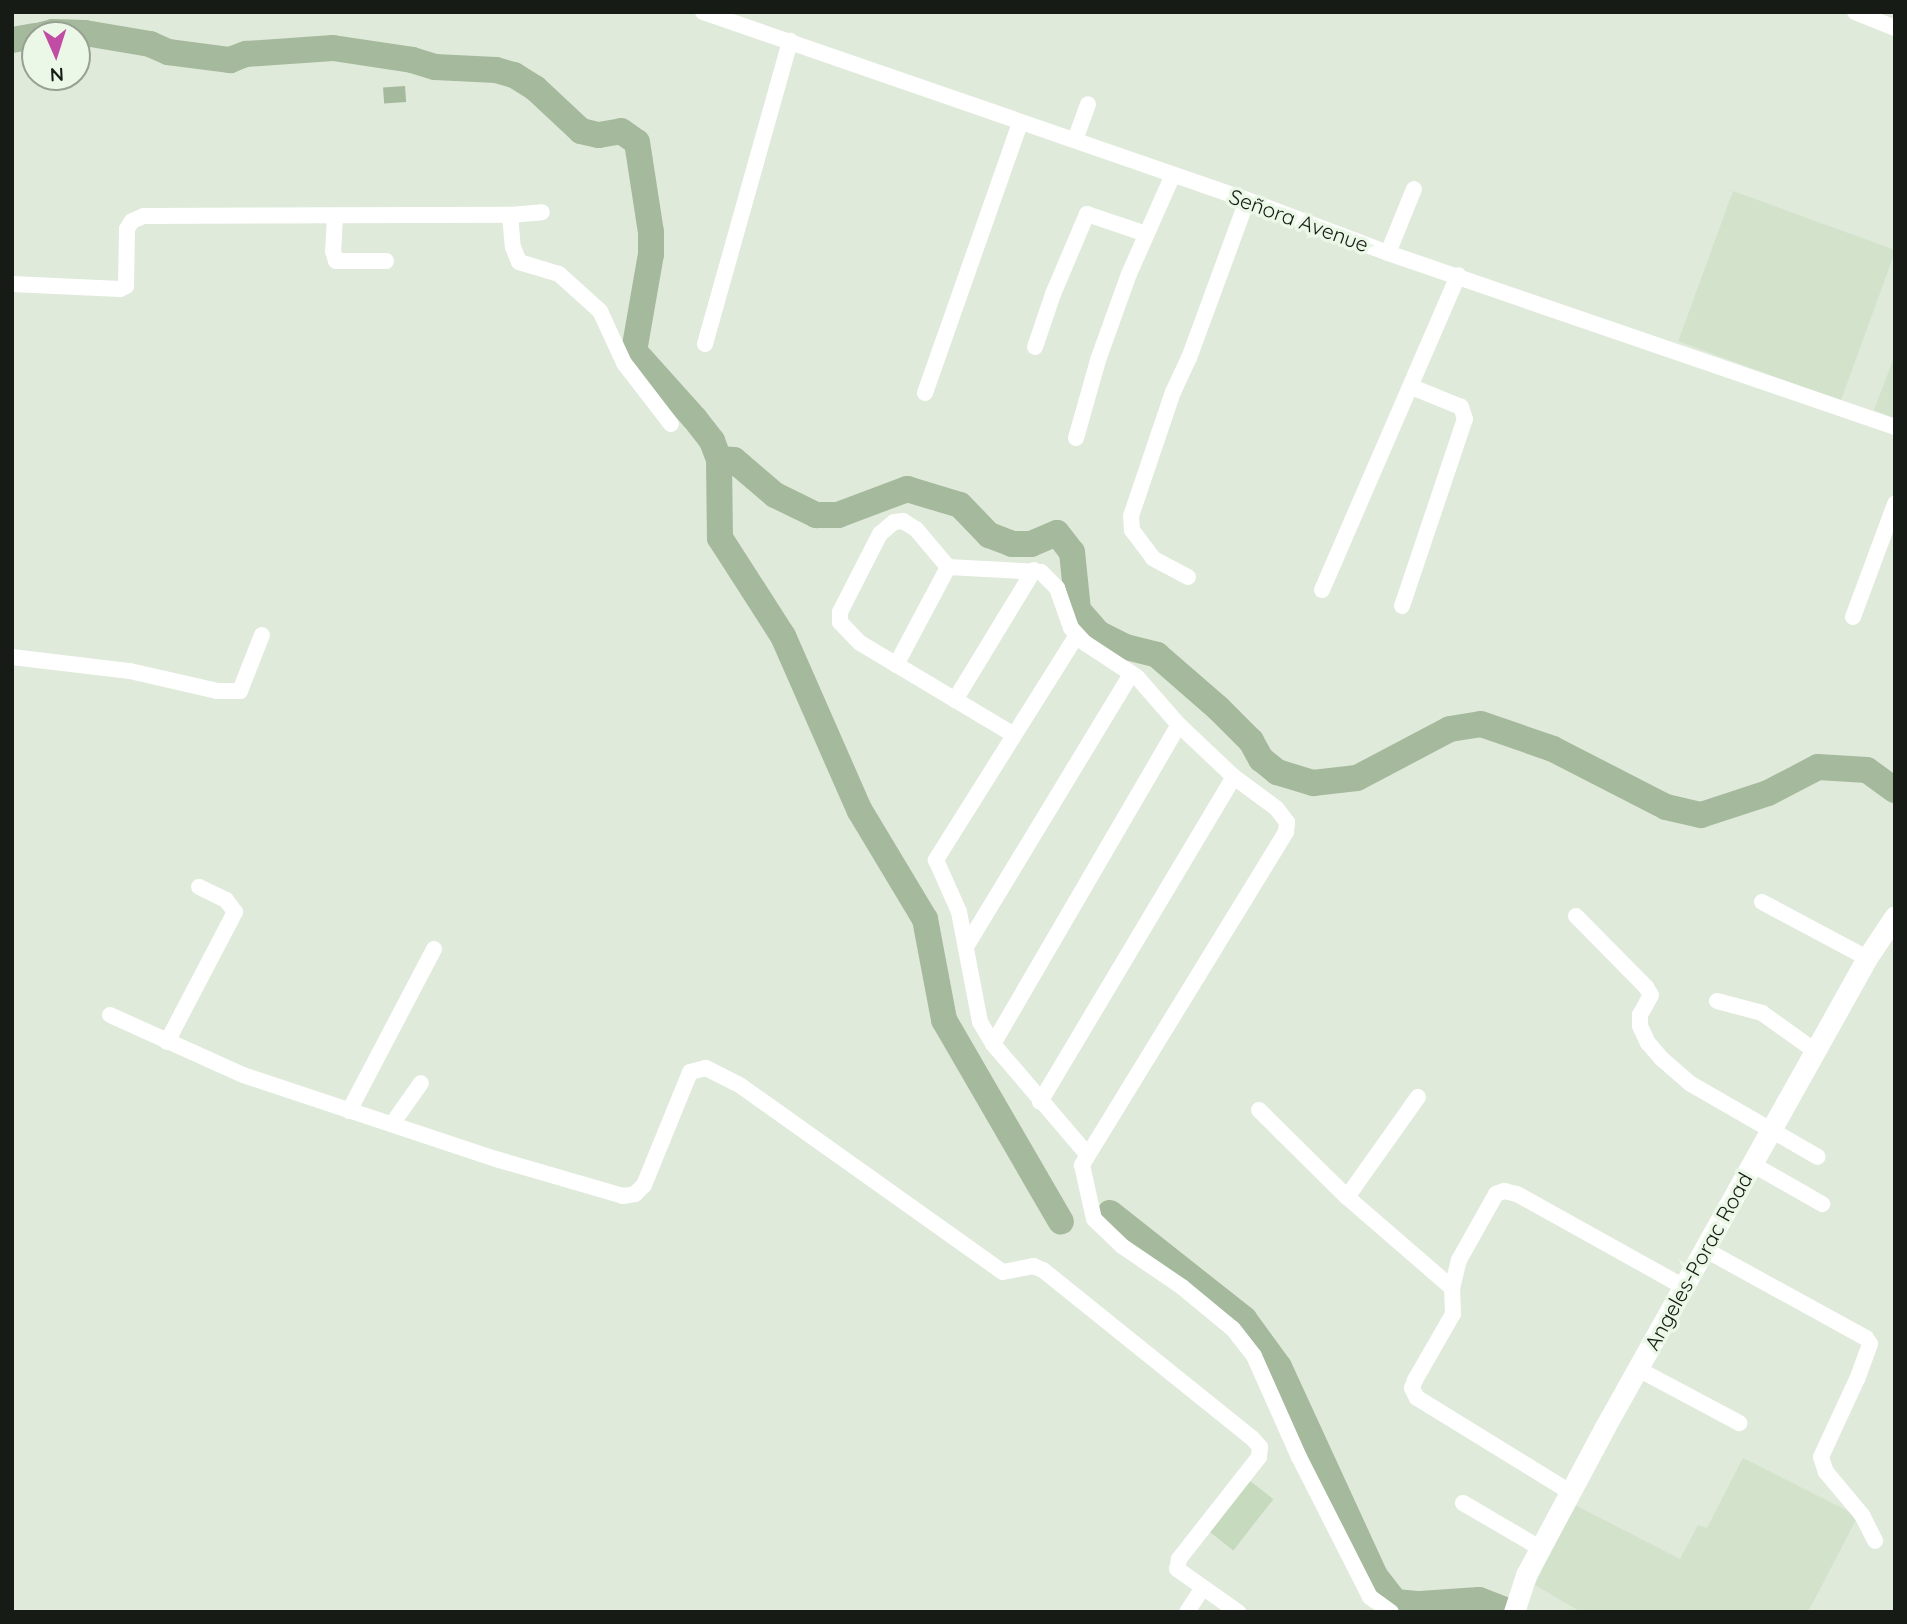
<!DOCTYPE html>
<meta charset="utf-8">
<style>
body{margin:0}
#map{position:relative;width:1907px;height:1624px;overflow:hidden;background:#dfeada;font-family:Quicksand,sans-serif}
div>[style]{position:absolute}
.built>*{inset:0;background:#d2e2cb;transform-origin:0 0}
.green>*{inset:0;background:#c6dabd;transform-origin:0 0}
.water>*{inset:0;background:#a5b99c;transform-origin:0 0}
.river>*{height:26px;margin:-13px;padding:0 13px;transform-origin:13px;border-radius:13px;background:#a5b99c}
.minor>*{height:16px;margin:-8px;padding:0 8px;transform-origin:8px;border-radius:8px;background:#fff}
.major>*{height:21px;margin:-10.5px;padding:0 10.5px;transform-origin:10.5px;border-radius:10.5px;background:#fff}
span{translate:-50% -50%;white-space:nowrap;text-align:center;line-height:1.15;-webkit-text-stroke:7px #ecf8e7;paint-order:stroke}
.street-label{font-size:21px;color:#171b15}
.frame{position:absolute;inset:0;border:14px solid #171b15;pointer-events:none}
.north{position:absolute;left:21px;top:21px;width:70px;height:70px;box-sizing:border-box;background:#ecf8e7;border:2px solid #97a093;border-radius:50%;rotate:177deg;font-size:19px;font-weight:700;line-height:28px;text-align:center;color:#171b15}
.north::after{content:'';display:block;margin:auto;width:24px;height:32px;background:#c04ca4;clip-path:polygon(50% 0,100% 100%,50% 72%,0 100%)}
</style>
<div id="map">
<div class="built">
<i style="left:1733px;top:191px;width:173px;height:160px;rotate:20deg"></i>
<i style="clip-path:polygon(1895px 355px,1895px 418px,1874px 410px)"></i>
<i style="clip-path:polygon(1743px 1458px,1858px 1516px,1808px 1612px,1581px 1612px,1535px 1585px,1573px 1504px,1680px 1559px,1698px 1525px,1707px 1528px)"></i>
</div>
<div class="green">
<i style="left:1245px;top:1477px;width:36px;height:65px;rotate:38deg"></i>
</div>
<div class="water">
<i style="left:405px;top:86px;width:16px;height:22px;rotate:86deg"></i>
</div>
<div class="river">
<i style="left:41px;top:35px;width:12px;rotate:-14deg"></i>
<i style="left:53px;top:32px;width:32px;rotate:2deg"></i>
<i style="left:85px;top:33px;width:66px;rotate:9.6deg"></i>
<i style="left:150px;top:44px;width:20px;rotate:24deg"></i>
<i style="left:168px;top:52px;width:63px;rotate:7.4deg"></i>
<i style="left:230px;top:60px;width:17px;rotate:-21deg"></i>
<i style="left:246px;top:54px;width:87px;rotate:-3.9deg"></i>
<i style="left:333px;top:48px;width:80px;rotate:8.6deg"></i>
<i style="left:412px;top:60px;width:24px;rotate:17deg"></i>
<i style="left:435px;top:67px;width:61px;rotate:2.8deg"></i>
<i style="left:496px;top:70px;width:19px;rotate:16deg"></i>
<i style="left:514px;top:75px;width:25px;rotate:32deg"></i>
<i style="left:535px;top:88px;width:63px;rotate:43.1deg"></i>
<i style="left:581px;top:131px;width:18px;rotate:13deg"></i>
<i style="left:599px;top:135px;width:22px;rotate:-10deg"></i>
<i style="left:621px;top:131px;width:19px;rotate:35deg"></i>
<i style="left:637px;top:142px;width:91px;rotate:81.2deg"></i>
<i style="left:651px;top:232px;width:22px;rotate:90deg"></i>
<i style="left:651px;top:254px;width:98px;rotate:99.9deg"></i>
<i style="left:634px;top:351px;width:91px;rotate:48.1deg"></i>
<i style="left:695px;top:419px;width:28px;rotate:52deg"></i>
<i style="left:712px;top:441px;width:19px;rotate:69deg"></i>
<i style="left:719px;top:459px;width:15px;rotate:4deg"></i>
<i style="left:734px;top:460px;width:54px;rotate:40.5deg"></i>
<i style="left:775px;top:495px;width:46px;rotate:26deg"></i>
<i style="left:816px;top:515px;width:22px"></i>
<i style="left:838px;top:515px;width:74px;rotate:-20.6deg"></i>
<i style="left:907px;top:489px;width:55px;rotate:16.8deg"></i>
<i style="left:960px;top:505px;width:42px;rotate:46deg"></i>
<i style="left:989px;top:535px;width:25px;rotate:21deg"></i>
<i style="left:1012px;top:544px;width:19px"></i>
<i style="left:1031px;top:544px;width:28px;rotate:-23deg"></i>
<i style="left:1057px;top:533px;width:24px;rotate:52deg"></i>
<i style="left:1072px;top:552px;width:58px;rotate:84.1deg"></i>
<i style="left:1078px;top:610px;width:30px;rotate:49deg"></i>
<i style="left:1098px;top:633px;width:31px;rotate:27deg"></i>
<i style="left:1126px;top:647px;width:32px;rotate:14deg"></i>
<i style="left:1157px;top:655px;width:81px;rotate:41deg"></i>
<i style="left:1218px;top:708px;width:47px;rotate:45deg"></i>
<i style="left:1251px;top:741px;width:21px;rotate:61deg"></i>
<i style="left:1261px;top:759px;width:21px;rotate:39deg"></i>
<i style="left:1277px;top:772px;width:38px;rotate:17deg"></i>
<i style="left:1313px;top:783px;width:44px;rotate:-6.5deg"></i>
<i style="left:1357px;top:778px;width:105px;rotate:-27.8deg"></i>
<i style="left:1450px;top:729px;width:31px;rotate:-9deg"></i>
<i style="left:1481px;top:724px;width:76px;rotate:19.1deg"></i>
<i style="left:1553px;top:749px;width:127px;rotate:27.2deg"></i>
<i style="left:1666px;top:807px;width:36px;rotate:13deg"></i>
<i style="left:1701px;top:815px;width:71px;rotate:-18.2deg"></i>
<i style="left:1768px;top:793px;width:56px;rotate:-27.5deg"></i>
<i style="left:1818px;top:767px;width:49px;rotate:3.5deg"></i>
<i style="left:1867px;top:770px;width:34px;rotate:36deg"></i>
<i style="left:12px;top:40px;width:23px;rotate:-10deg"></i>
<i style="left:719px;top:459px;width:79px;rotate:89.3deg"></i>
<i style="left:720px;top:538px;width:117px;rotate:57.3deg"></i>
<i style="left:783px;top:636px;width:191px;rotate:66.3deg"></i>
<i style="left:860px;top:811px;width:126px;rotate:59deg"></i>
<i style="left:925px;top:919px;width:103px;rotate:79.3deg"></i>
<i style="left:944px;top:1020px;width:233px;rotate:59.9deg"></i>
<i style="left:1110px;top:1213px;width:171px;rotate:38.3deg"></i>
<i style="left:1244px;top:1319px;width:59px;rotate:53.9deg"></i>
<i style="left:1279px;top:1367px;width:230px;rotate:65.3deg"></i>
<i style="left:1375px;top:1576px;width:33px;rotate:52deg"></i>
<i style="left:1395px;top:1602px;width:25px;rotate:5deg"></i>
<i style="left:1420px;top:1604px;width:59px;rotate:-3.9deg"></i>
<i style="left:1479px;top:1600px;width:33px;rotate:21deg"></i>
</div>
<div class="minor">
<i style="left:703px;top:12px;width:576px;rotate:19.06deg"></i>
<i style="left:1247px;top:200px;width:151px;rotate:20.6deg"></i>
<i style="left:1388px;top:253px;width:536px;rotate:18.94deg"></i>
<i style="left:1855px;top:12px;width:43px;rotate:21.8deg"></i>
<i style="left:1075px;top:140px;width:38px;rotate:-70deg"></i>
<i style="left:510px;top:215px;width:32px;rotate:85deg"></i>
<i style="left:513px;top:247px;width:16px;rotate:68deg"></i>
<i style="left:519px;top:262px;width:42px;rotate:16.7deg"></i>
<i style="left:559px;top:274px;width:55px;rotate:42.1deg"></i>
<i style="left:600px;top:311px;width:57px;rotate:65.2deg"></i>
<i style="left:624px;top:363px;width:77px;rotate:52.4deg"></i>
<i style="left:335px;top:216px;width:35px;rotate:93deg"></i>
<i style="left:333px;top:251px;width:10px;rotate:73deg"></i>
<i style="left:336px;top:261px;width:50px"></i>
<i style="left:1388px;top:253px;width:69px;rotate:-67.9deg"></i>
<i style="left:12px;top:284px;width:108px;rotate:2.7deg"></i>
<i style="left:120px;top:289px;width:7px;rotate:-27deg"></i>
<i style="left:126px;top:286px;width:57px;rotate:-89deg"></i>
<i style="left:127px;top:229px;width:9px;rotate:-58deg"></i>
<i style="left:132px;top:221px;width:13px;rotate:-23deg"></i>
<i style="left:144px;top:216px;width:366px;rotate:-0.2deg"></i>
<i style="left:510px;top:215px;width:32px;rotate:-5deg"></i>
<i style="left:705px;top:344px;width:315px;rotate:-74.3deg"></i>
<i style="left:1035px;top:347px;width:56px;rotate:-71.2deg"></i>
<i style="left:1053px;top:294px;width:87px;rotate:-67deg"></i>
<i style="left:1087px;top:214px;width:62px;rotate:18.7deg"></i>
<i style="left:925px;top:393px;width:286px;rotate:-70.6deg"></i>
<i style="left:1076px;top:438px;width:81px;rotate:-74.2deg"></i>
<i style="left:1098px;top:360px;width:91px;rotate:-70.2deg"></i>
<i style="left:1129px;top:274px;width:106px;rotate:-66.1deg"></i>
<i style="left:1188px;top:577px;width:40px;rotate:-152deg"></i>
<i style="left:1153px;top:558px;width:35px;rotate:-127deg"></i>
<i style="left:1132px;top:530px;width:14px;rotate:-94deg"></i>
<i style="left:1131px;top:516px;width:131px;rotate:-71.3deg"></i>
<i style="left:1173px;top:392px;width:38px;rotate:-65deg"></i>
<i style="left:1189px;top:358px;width:168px;rotate:-69.8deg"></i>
<i style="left:1322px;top:590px;width:343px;rotate:-66.6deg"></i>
<i style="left:1402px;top:606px;width:197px;rotate:-71.4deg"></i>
<i style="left:1465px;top:419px;width:13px;rotate:-108deg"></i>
<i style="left:1461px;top:407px;width:53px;rotate:-157.8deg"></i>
<i style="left:1853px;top:617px;width:121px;rotate:-69.6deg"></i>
<i style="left:1077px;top:635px;width:266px;rotate:122.1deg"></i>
<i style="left:936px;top:860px;width:57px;rotate:66.1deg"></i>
<i style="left:959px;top:912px;width:112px;rotate:79.2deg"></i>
<i style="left:980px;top:1022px;width:26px;rotate:59deg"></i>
<i style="left:993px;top:1044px;width:145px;rotate:49.5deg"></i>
<i style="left:12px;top:657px;width:119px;rotate:6.8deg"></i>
<i style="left:130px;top:671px;width:89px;rotate:12.9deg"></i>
<i style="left:217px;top:691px;width:23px"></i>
<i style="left:240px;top:691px;width:60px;rotate:-68.6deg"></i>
<i style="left:896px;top:665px;width:111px;rotate:-62deg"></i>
<i style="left:955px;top:700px;width:152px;rotate:-58.7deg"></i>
<i style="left:1014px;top:735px;width:179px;rotate:-149.1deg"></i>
<i style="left:860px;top:643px;width:29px;rotate:-134deg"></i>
<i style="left:840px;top:622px;width:10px;rotate:-90deg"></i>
<i style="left:840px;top:612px;width:88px;rotate:-62.9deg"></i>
<i style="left:880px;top:534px;width:18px;rotate:-41deg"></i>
<i style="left:894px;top:522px;width:9px;rotate:-6deg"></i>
<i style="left:903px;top:521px;width:15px;rotate:32deg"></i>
<i style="left:916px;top:529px;width:50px;rotate:49.9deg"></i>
<i style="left:948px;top:567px;width:93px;rotate:3.1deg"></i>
<i style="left:1041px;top:572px;width:23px;rotate:45deg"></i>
<i style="left:1057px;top:588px;width:42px;rotate:70.7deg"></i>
<i style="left:1071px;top:628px;width:21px;rotate:47deg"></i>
<i style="left:1085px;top:643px;width:62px;rotate:33.2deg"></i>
<i style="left:1137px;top:677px;width:64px;rotate:48.8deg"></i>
<i style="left:1179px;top:725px;width:76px;rotate:43.4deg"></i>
<i style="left:1234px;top:777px;width:52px;rotate:36.4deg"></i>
<i style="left:1276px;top:808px;width:18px;rotate:52deg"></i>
<i style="left:1287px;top:822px;width:10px;rotate:96deg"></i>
<i style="left:1286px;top:832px;width:391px;rotate:121.5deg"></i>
<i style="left:1082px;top:1165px;width:55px;rotate:77.5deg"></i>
<i style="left:1094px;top:1219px;width:39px;rotate:44deg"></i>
<i style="left:1122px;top:1246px;width:73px;rotate:34.3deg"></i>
<i style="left:1182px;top:1287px;width:66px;rotate:39.5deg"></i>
<i style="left:1233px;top:1329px;width:34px;rotate:52deg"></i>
<i style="left:1254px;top:1356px;width:111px;rotate:66deg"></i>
<i style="left:1299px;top:1457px;width:157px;rotate:63.1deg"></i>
<i style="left:1370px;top:1597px;width:26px;rotate:36deg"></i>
<i style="left:1762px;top:902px;width:119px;rotate:28.1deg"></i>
<i style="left:1576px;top:916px;width:100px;rotate:45.4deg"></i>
<i style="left:1646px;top:987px;width:9px;rotate:58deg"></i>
<i style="left:1651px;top:995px;width:23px;rotate:119deg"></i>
<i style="left:1640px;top:1015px;width:11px;rotate:90deg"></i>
<i style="left:1640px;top:1026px;width:19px;rotate:65deg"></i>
<i style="left:1648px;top:1043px;width:21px;rotate:49deg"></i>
<i style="left:1662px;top:1059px;width:38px;rotate:41deg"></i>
<i style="left:1691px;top:1084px;width:146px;rotate:29.9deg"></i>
<i style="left:967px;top:945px;width:317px;rotate:-58.8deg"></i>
<i style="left:1717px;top:1001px;width:47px;rotate:14.9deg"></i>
<i style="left:1762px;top:1013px;width:65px;rotate:35.6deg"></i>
<i style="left:110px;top:1015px;width:146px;rotate:24.3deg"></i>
<i style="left:243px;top:1075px;width:267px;rotate:18.4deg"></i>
<i style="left:496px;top:1159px;width:132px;rotate:16.2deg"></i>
<i style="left:623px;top:1196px;width:12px;rotate:-9deg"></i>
<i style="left:635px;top:1194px;width:13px;rotate:-45deg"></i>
<i style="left:644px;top:1185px;width:122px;rotate:-67.8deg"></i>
<i style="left:690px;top:1072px;width:16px;rotate:-14deg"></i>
<i style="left:706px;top:1068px;width:39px;rotate:27deg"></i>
<i style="left:741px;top:1086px;width:321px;rotate:35.4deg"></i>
<i style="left:1003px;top:1272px;width:31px;rotate:-11deg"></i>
<i style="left:1033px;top:1266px;width:11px;rotate:22deg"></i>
<i style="left:1043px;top:1270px;width:268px;rotate:38.8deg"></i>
<i style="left:1252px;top:1438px;width:12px;rotate:48deg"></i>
<i style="left:1260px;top:1447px;width:10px;rotate:96deg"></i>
<i style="left:1259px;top:1457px;width:130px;rotate:128.1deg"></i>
<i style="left:1179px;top:1559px;width:10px;rotate:101deg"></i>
<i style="left:1177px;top:1569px;width:75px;rotate:35.2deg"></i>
<i style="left:167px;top:1042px;width:147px;rotate:-62.4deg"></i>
<i style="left:235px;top:912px;width:15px;rotate:-127deg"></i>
<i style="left:226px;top:900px;width:30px;rotate:-154deg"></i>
<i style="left:993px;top:1044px;width:369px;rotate:-59.8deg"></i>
<i style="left:1418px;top:1097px;width:123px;rotate:125.4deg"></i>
<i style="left:1347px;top:1197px;width:139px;rotate:40.9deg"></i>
<i style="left:1040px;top:1102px;width:378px;rotate:-59.2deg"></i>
<i style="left:1259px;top:1110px;width:124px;rotate:44.7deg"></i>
<i style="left:349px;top:1111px;width:183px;rotate:-62.3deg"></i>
<i style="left:392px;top:1124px;width:50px;rotate:-54.7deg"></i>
<i style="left:1752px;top:1164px;width:81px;rotate:29.7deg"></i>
<i style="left:1704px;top:1249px;width:185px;rotate:28.8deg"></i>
<i style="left:1866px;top:1338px;width:7px;rotate:56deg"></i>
<i style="left:1870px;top:1344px;width:37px;rotate:110deg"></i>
<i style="left:1857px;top:1379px;width:86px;rotate:114.8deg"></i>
<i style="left:1821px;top:1457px;width:16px;rotate:72deg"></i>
<i style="left:1826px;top:1472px;width:56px;rotate:50.1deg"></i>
<i style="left:1862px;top:1515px;width:29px;rotate:63deg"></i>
<i style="left:1638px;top:1369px;width:115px;rotate:28.1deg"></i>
<i style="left:1570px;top:1492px;width:180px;rotate:-148.4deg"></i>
<i style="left:1417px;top:1398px;width:11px;rotate:-117deg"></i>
<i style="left:1412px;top:1388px;width:9px;rotate:-69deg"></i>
<i style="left:1415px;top:1380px;width:76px;rotate:-60.1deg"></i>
<i style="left:1453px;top:1314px;width:26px;rotate:-92deg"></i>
<i style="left:1452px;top:1288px;width:29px;rotate:-76deg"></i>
<i style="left:1459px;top:1260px;width:76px;rotate:-60.7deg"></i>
<i style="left:1496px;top:1194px;width:9px;rotate:-21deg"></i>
<i style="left:1504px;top:1191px;width:13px;rotate:13deg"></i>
<i style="left:1517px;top:1194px;width:191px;rotate:29.1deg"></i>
<i style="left:1463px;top:1503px;width:89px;rotate:30.3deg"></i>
<i style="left:1187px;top:1612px;width:27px;rotate:-57deg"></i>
</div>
<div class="major">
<i style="left:1514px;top:1612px;width:39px;rotate:-72deg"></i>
<i style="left:1526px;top:1575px;width:168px;rotate:-61.9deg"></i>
<i style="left:1605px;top:1427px;width:537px;rotate:-60.81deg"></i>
<i style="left:1867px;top:958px;width:50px;rotate:-56.3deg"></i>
</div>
<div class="street-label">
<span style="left:1299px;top:220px;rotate:20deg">Señora Avenue</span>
<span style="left:1698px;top:1261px;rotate:-61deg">Angeles-Porac Road</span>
</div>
<div class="frame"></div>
<div class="north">N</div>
</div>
